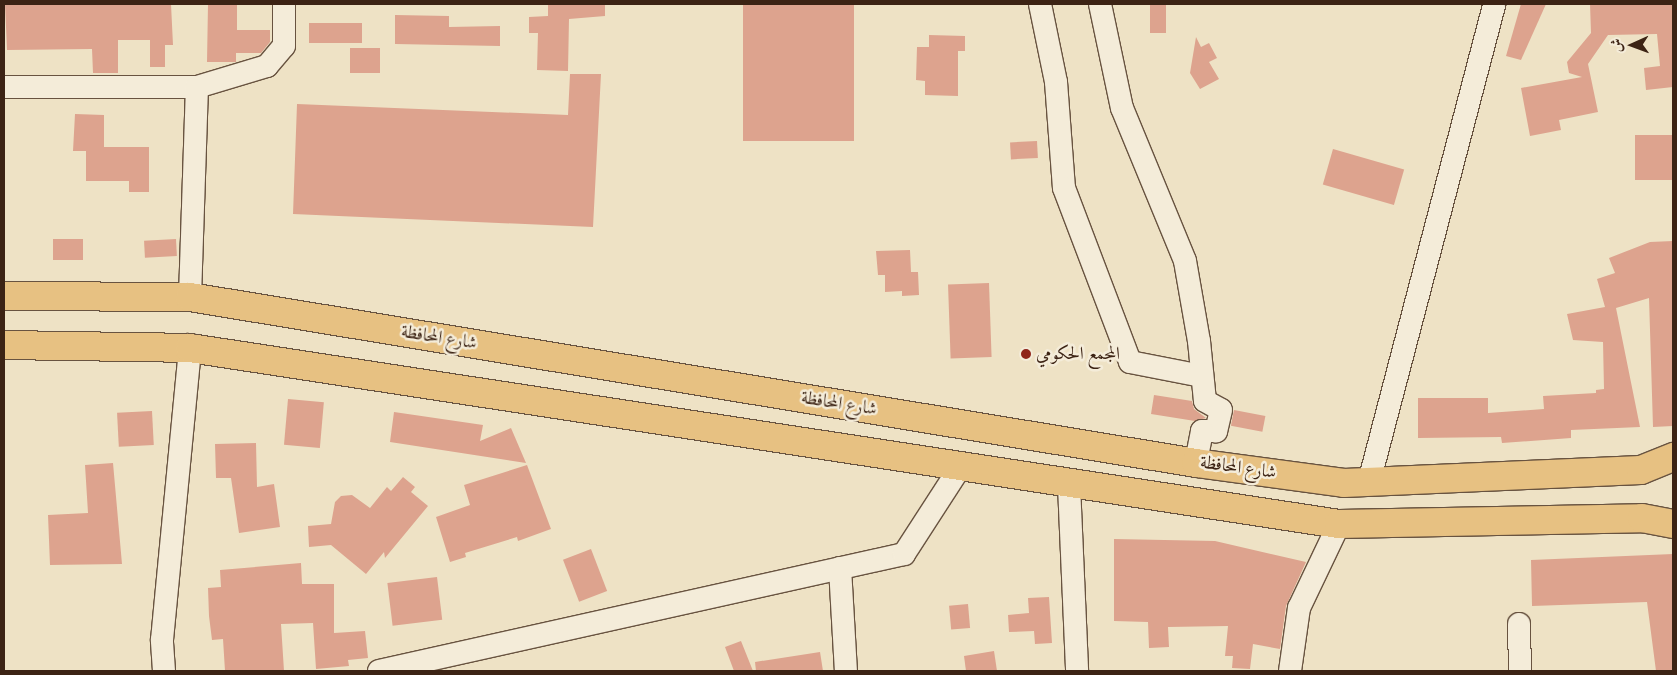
<!DOCTYPE html>
<meta charset="utf-8">
<style>
body{margin:0}
#map{position:relative;width:1677px;height:675px;overflow:hidden;background:#eee2c5;font-family:"IM FELL DW Pica",Amiri,serif}
div>[style]{position:absolute}
.building>*{inset:0;background:#dda38e;transform-origin:0 0}
.roads{filter:drop-shadow(1px 0 #685340) drop-shadow(-1px 0 #685340) drop-shadow(0 1px #685340) drop-shadow(0 -1px #685340)}
.minor>*{height:22px;margin:-11px;padding:0 11px;transform-origin:11px;border-radius:11px;background:#f4ecd9}
.major>*{height:28px;margin:-14px;padding:0 14px;transform-origin:14px;border-radius:14px;background:#e7c182}
.dots>*{width:14px;height:14px;translate:-50% -50%;box-sizing:border-box;border:2px solid #f4ecd9;border-radius:50%}
span{translate:-50% -50%;white-space:nowrap;text-align:center;line-height:1.15;-webkit-text-stroke:5px #f4ecd9;paint-order:stroke}
.street-label{font-size:18px;color:#3c2314}
.poi-label{font-size:18px;color:#3c2314}
.left{translate:0 -50%;text-align:left}
.frame{position:absolute;inset:0;border:5px solid #3c2314;pointer-events:none}
.north{position:absolute;left:1607px;top:20px;width:50px;height:50px;-webkit-text-stroke:4px #f4ecd9;paint-order:stroke;rotate:268deg;font-size:14px;font-weight:700;line-height:20px;text-align:center;color:#3c2314}
.north::after{content:'';display:block;margin:auto;width:18px;height:22px;background:#3c2314;clip-path:polygon(50% 0,100% 100%,50% 72%,0 100%)}
</style>
<div id="map">
<div class="building">
<i style="clip-path:polygon(5px 4px,171px 4px,173px 45px,165px 45px,165px 67px,150px 67px,150px 40px,118px 40px,118px 73px,93px 73px,92px 49px,7px 50px)"></i>
<i style="clip-path:polygon(208px 4px,237px 4px,237px 30px,270px 30px,270px 42px,261px 53px,236px 53px,236px 62px,207px 62px)"></i>
<i style="clip-path:polygon(548px 4px,605px 4px,605px 16px,569px 19px,568px 71px,537px 70px,538px 33px,529px 33px,529px 17px,548px 16px)"></i>
<i style="left:743px;top:4px;width:111px;height:137px"></i>
<i style="left:1150px;top:4px;width:16px;height:29px"></i>
<i style="clip-path:polygon(1521px 4px,1546px 4px,1521px 60px,1506px 56px)"></i>
<i style="clip-path:polygon(1590px 4px,1673px 4px,1673px 87px,1646px 90px,1644px 68px,1660px 66px,1657px 34px,1608px 35px,1588px 64px,1598px 112px,1559px 120px,1561px 130px,1530px 136px,1521px 88px,1582px 77px,1569px 73px,1567px 62px,1591px 33px)"></i>
<i style="clip-path:polygon(395px 15px,449px 16px,449px 27px,500px 26px,500px 46px,395px 44px)"></i>
<i style="left:362px;top:23px;width:20px;height:53px;rotate:90deg"></i>
<i style="clip-path:polygon(929px 35px,965px 36px,965px 51px,958px 51px,958px 96px,925px 95px,925px 81px,916px 80px,917px 47px,929px 47px)"></i>
<i style="clip-path:polygon(1196px 37px,1201px 47px,1209px 43px,1217px 58px,1209px 62px,1219px 79px,1200px 89px,1190px 73px)"></i>
<i style="left:350px;top:48px;width:30px;height:25px"></i>
<i style="clip-path:polygon(570px 74px,601px 74px,593px 227px,293px 214px,297px 104px,568px 115px)"></i>
<i style="clip-path:polygon(75px 114px,104px 115px,104px 147px,149px 147px,149px 192px,129px 192px,129px 181px,86px 181px,86px 151px,73px 151px)"></i>
<i style="left:1673px;top:135px;width:45px;height:38px;rotate:90deg"></i>
<i style="left:1037px;top:141px;width:17px;height:27px;rotate:87deg"></i>
<i style="left:1333px;top:149px;width:74px;height:37px;rotate:16deg"></i>
<i style="left:53px;top:239px;width:30px;height:21px"></i>
<i style="left:176px;top:239px;width:17px;height:32px;rotate:87deg"></i>
<i style="clip-path:polygon(1673px 241px,1673px 426px,1653px 427px,1649px 298px,1616px 308px,1640px 427px,1571px 430px,1571px 438px,1502px 443px,1501px 437px,1418px 438px,1418px 398px,1488px 398px,1488px 413px,1544px 409px,1543px 396px,1596px 393px,1596px 390px,1604px 389px,1603px 342px,1573px 340px,1567px 314px,1605px 307px,1597px 279px,1615px 273px,1609px 258px,1650px 242px)"></i>
<i style="clip-path:polygon(910px 250px,911px 272px,918px 272px,919px 295px,902px 296px,902px 291px,885px 292px,885px 275px,878px 275px,876px 251px)"></i>
<i style="left:989px;top:283px;width:74px;height:41px;rotate:88deg"></i>
<i style="clip-path:polygon(1154px 395px,1192px 401px,1194px 409px,1206px 418px,1195px 421px,1151px 414px)"></i>
<i style="left:288px;top:399px;width:36px;height:46px;rotate:5deg"></i>
<i style="left:1234px;top:410px;width:32px;height:16px;rotate:11deg"></i>
<i style="left:152px;top:411px;width:34px;height:35px;rotate:87deg"></i>
<i style="clip-path:polygon(394px 412px,483px 425px,480px 441px,511px 428px,526px 463px,390px 442px)"></i>
<i style="clip-path:polygon(256px 443px,257px 487px,274px 484px,280px 527px,239px 533px,231px 478px,216px 478px,215px 444px)"></i>
<i style="clip-path:polygon(113px 463px,122px 564px,50px 565px,48px 515px,88px 513px,85px 465px)"></i>
<i style="clip-path:polygon(527px 465px,551px 529px,518px 541px,517px 537px,465px 553px,466px 557px,450px 562px,436px 517px,470px 505px,464px 485px)"></i>
<i style="clip-path:polygon(403px 477px,415px 487px,411px 492px,428px 506px,385px 558px,384px 552px,366px 574px,331px 545px,309px 547px,308px 526px,331px 524px,335px 502px,341px 496px,352px 495px,370px 508px,387px 487px,391px 491px)"></i>
<i style="clip-path:polygon(1114px 539px,1215px 541px,1306px 562px,1286px 606px,1280px 649px,1253px 644px,1250px 669px,1232px 668px,1233px 656px,1225px 656px,1228px 626px,1168px 627px,1169px 647px,1149px 648px,1148px 622px,1114px 621px)"></i>
<i style="left:591px;top:549px;width:45px;height:30px;rotate:69deg"></i>
<i style="clip-path:polygon(1673px 554px,1673px 671px,1656px 671px,1647px 602px,1532px 606px,1531px 560px)"></i>
<i style="clip-path:polygon(301px 563px,302px 584px,334px 584px,334px 633px,365px 631px,368px 658px,348px 660px,349px 666px,316px 669px,313px 623px,281px 624px,284px 671px,225px 671px,223px 639px,212px 640px,209px 616px,208px 588px,221px 587px,220px 570px)"></i>
<i style="left:437px;top:577px;width:43px;height:50px;rotate:83deg"></i>
<i style="clip-path:polygon(1049px 597px,1052px 643px,1035px 644px,1034px 631px,1009px 632px,1008px 615px,1029px 613px,1028px 598px)"></i>
<i style="left:968px;top:604px;width:24px;height:19px;rotate:85deg"></i>
<i style="clip-path:polygon(741px 641px,753px 671px,734px 671px,725px 647px)"></i>
<i style="clip-path:polygon(994px 651px,997px 671px,966px 671px,964px 656px)"></i>
<i style="clip-path:polygon(820px 652px,823px 671px,756px 671px,755px 662px)"></i>
</div>
<div class="roads">
<div class="minor">
<i style="left:1040px;top:4px;width:80px;rotate:78.4deg"></i>
<i style="left:1056px;top:82px;width:106px;rotate:85.7deg"></i>
<i style="left:1064px;top:188px;width:186px;rotate:69.2deg"></i>
<i style="left:1130px;top:362px;width:73px;rotate:11deg"></i>
<i style="left:1100px;top:4px;width:106px;rotate:78.1deg"></i>
<i style="left:1122px;top:108px;width:165px;rotate:67.6deg"></i>
<i style="left:1185px;top:261px;width:81px;rotate:80.1deg"></i>
<i style="left:1199px;top:341px;width:60px;rotate:84.3deg"></i>
<i style="left:1205px;top:401px;width:18px;rotate:29deg"></i>
<i style="left:1221px;top:410px;width:22px;rotate:103deg"></i>
<i style="left:1216px;top:431px;width:14px;rotate:180deg"></i>
<i style="left:1202px;top:431px;width:33px;rotate:101deg"></i>
<i style="left:4px;top:87px;width:193px"></i>
<i style="left:190px;top:297px;width:210px;rotate:-88.1deg"></i>
<i style="left:197px;top:87px;width:73px;rotate:-16.7deg"></i>
<i style="left:267px;top:66px;width:26px;rotate:-50deg"></i>
<i style="left:284px;top:46px;width:42px;rotate:-90deg"></i>
<i style="left:1369px;top:482px;width:494px;rotate:-75.3deg"></i>
<i style="left:1069px;top:485px;width:186px;rotate:87.5deg"></i>
<i style="left:840px;top:568px;width:103px;rotate:86.7deg"></i>
<i style="left:1519px;top:624px;width:47px;rotate:88.8deg"></i>
<i style="left:164px;top:671px;width:31px;rotate:-94deg"></i>
<i style="left:162px;top:640px;width:293px;rotate:-84.5deg"></i>
<i style="left:379px;top:671px;width:538px;rotate:-12.56deg"></i>
<i style="left:904px;top:554px;width:105px;rotate:-57.1deg"></i>
<i style="left:1290px;top:671px;width:64px;rotate:-81.9deg"></i>
<i style="left:1299px;top:608px;width:93px;rotate:-64.5deg"></i>
</div>
<div class="major">
<i style="left:4px;top:296px;width:186px;rotate:0.3deg"></i>
<i style="left:190px;top:297px;width:1020px;rotate:9.37deg"></i>
<i style="left:1196px;top:463px;width:149px;rotate:7.7deg"></i>
<i style="left:1344px;top:483px;width:297px;rotate:-2.5deg"></i>
<i style="left:1641px;top:470px;width:35px;rotate:-22deg"></i>
<i style="left:4px;top:345px;width:186px;rotate:0.9deg"></i>
<i style="left:190px;top:348px;width:1162px;rotate:8.71deg"></i>
<i style="left:1339px;top:524px;width:303px;rotate:-1.1deg"></i>
<i style="left:1642px;top:518px;width:32px;rotate:11deg"></i>
</div>
</div>
<div class="dots">
<i style="left:1026px;top:354px;background:#8f2418"></i>
</div>
<div class="street-label">
<span style="left:439px;top:338px;rotate:9deg">شارع المحافظة</span>
<span style="left:839px;top:404px;rotate:9deg">شارع المحافظة</span>
<span style="left:1238px;top:468px;rotate:8deg">شارع المحافظة</span>
</div>
<div class="poi-label">
<span class="left" style="left:1036px;top:354px">المجمع الحكومي</span>
</div>
<div class="frame"></div>
<div class="north">ش</div>
</div>
